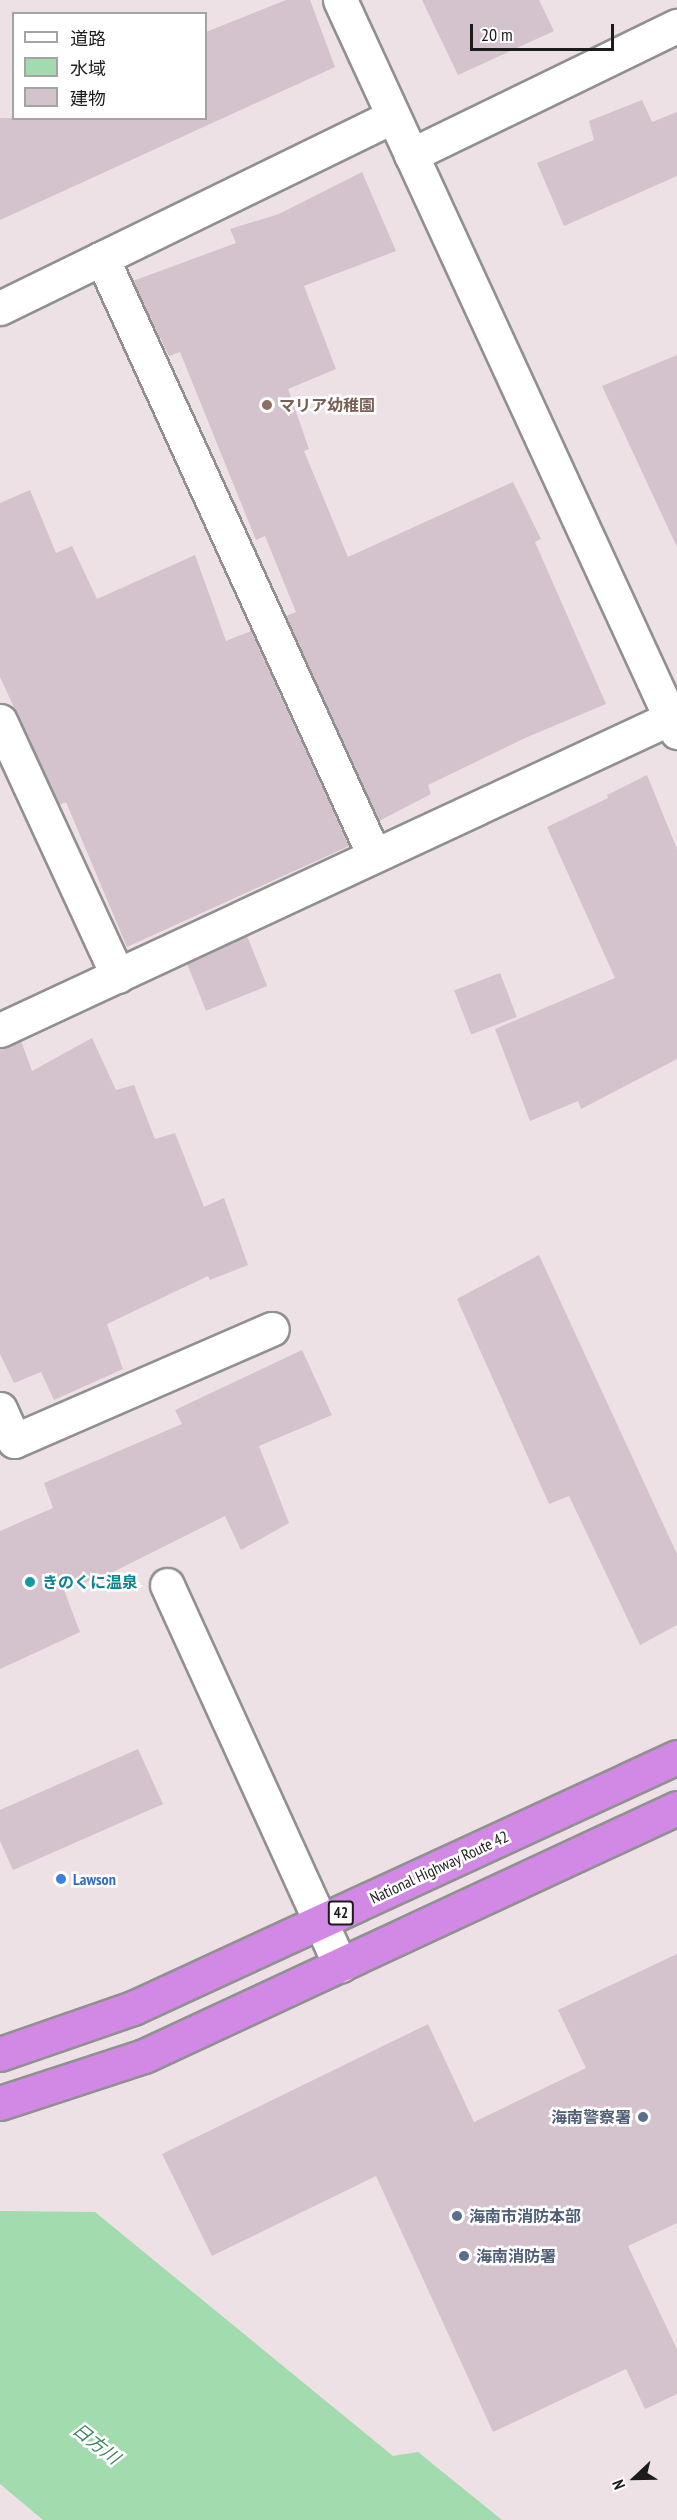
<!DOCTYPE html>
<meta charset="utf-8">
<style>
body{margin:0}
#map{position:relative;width:677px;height:2520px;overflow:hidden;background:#ede1e5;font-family:"PT Sans Narrow","Noto Sans JP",sans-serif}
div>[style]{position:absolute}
.water>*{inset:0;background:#a2dbae}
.building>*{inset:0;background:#d4c2cc;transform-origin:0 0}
.roads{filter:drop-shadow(2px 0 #909090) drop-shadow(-2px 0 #909090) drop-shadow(0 2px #909090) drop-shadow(0 -2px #909090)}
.minor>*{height:33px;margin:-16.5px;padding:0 16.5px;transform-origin:16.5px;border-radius:16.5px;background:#fff}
.highway>*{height:33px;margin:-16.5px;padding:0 16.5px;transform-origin:16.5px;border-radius:16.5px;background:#d289e5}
.dots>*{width:16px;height:16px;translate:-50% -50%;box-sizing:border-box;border:3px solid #fff;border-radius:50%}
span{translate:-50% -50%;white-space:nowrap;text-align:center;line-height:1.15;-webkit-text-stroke:5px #fff;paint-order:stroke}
.shield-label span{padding:2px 4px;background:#fff;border:2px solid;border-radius:4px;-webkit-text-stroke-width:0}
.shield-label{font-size:15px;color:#1c1c1c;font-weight:700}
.education-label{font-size:16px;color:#785e54;font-weight:700}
.left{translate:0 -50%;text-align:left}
.culture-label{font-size:16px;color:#0d838f;font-weight:700}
.street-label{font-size:16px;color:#1c1c1c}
.shop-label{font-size:16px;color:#366cbe;font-weight:700}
.service-label{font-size:16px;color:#4e5e75;font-weight:700}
.right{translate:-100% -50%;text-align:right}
.water-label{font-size:18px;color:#3c835e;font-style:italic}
.legend{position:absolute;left:12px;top:12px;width:195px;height:108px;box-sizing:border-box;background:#fff;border:2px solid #a4a4a4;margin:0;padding:8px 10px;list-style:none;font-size:18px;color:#1c1c1c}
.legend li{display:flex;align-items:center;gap:12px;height:30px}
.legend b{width:30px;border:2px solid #a4a4a4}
.north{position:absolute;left:605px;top:2448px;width:60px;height:60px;-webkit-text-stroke:4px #fff;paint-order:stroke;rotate:248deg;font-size:16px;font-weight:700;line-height:24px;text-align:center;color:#1c1c1c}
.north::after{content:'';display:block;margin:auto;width:21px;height:27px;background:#1c1c1c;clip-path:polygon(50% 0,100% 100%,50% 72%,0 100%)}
.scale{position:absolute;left:470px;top:24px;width:144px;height:27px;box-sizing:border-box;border:3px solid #1c1c1c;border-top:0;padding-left:8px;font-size:18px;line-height:21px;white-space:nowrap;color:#1c1c1c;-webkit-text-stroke:4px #fff;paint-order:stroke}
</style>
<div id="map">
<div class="water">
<i style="clip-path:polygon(0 2211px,95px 2212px,393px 2456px,418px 2452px,502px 2520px,43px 2520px,0 2484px)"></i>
</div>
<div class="building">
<i style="clip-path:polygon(286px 0,310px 0,335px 67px,0 220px,0 118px,206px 118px,206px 32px)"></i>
<i style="clip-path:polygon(422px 0,539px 0,554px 31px,458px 75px)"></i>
<i style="clip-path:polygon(642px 100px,652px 122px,677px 112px,677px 176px,564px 226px,537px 163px,594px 140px,589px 121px)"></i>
<i style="clip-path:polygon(362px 172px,396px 251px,304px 286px,336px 369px,288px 389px,309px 449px,304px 451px,348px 557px,513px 482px,541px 539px,535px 542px,606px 704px,525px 738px,428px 785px,431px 794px,379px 821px,286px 616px,296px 612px,265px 536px,256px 540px,180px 352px,169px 356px,133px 281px,236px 243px,230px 229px,279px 214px)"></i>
<i style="clip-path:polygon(677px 355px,677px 547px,602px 386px)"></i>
<i style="clip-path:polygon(30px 490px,56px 553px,72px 546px,97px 599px,195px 555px,226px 641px,251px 631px,349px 846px,127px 947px,66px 802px,59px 805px,0 677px,0 503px)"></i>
<i style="clip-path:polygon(647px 775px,677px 849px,677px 1059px,581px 1109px,578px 1101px,530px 1121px,495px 1029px,615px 978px,547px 827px,608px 798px,607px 795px)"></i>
<i style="left:247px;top:936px;width:54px;height:66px;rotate:68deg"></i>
<i style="left:500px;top:973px;width:47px;height:49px;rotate:69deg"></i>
<i style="clip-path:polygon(92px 1038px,116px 1090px,134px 1085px,155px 1139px,175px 1133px,204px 1207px,224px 1198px,248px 1265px,210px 1280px,208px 1276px,107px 1324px,123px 1369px,54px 1400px,41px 1372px,14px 1383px,0 1354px,0 1048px,21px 1041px,32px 1071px)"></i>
<i style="clip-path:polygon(539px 1255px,677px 1554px,677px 1625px,640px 1645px,569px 1496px,549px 1504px,457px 1299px)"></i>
<i style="clip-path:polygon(302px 1350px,332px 1415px,259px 1446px,289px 1523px,241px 1550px,225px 1516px,111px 1573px,64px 1590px,80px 1632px,0 1669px,0 1531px,53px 1508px,44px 1483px,182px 1424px,175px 1410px)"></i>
<i style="clip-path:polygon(138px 1749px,163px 1804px,13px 1870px,0 1841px,0 1810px)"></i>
<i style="clip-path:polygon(677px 1954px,677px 2223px,628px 2246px,677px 2349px,677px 2394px,645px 2409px,626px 2369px,493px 2432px,376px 2176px,212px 2256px,162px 2154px,428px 2024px,474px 2122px,586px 2068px,558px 2010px)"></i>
</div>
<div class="roads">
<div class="minor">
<i style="left:340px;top:0;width:806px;rotate:65.28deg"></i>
<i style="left:411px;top:155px;width:296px;rotate:-25.9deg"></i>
<i style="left:102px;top:258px;width:656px;rotate:65.51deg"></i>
<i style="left:0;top:308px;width:437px;rotate:-26deg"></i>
<i style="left:0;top:721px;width:281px;rotate:65.2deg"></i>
<i style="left:0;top:1030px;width:747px;rotate:-24.95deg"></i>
<i style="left:0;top:1409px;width:35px;rotate:66deg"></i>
<i style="left:14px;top:1441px;width:281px;rotate:-23.5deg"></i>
<i style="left:167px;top:1585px;width:418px;rotate:65.5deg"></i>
</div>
<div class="highway">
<i style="left:0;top:2054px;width:141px;rotate:-19.1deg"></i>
<i style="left:133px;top:2008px;width:599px;rotate:-24.77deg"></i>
<i style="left:0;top:2103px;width:151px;rotate:-18.1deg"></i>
<i style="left:144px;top:2056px;width:588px;rotate:-24.95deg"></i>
</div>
</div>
<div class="dots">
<i style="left:267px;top:405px;background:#8d6e63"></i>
<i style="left:30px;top:1582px;background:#0f9aa8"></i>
<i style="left:61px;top:1879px;background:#3f7fe0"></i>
<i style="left:643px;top:2117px;background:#5c6f8a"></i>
<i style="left:457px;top:2216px;background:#5c6f8a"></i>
<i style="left:464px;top:2256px;background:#5c6f8a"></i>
</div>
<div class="shield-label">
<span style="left:341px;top:1913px">42</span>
</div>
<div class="education-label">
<span class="left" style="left:279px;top:405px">マリア幼稚園</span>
</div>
<div class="culture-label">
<span class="left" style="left:42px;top:1582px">きのくに温泉</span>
</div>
<div class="street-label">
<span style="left:439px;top:1867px;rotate:-25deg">National Highway Route 42</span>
</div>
<div class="shop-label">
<span class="left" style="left:73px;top:1879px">Lawson</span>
</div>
<div class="service-label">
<span class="right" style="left:631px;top:2117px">海南警察署</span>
<span class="left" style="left:469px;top:2216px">海南市消防本部</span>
<span class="left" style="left:476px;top:2256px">海南消防署</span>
</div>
<div class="water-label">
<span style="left:96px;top:2444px;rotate:38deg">日方川</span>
</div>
<ul class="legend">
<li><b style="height:8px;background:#fff"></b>道路</li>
<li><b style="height:16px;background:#a2dbae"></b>水域</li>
<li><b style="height:16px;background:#d4c2cc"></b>建物</li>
</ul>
<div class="north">N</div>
<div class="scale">20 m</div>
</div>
